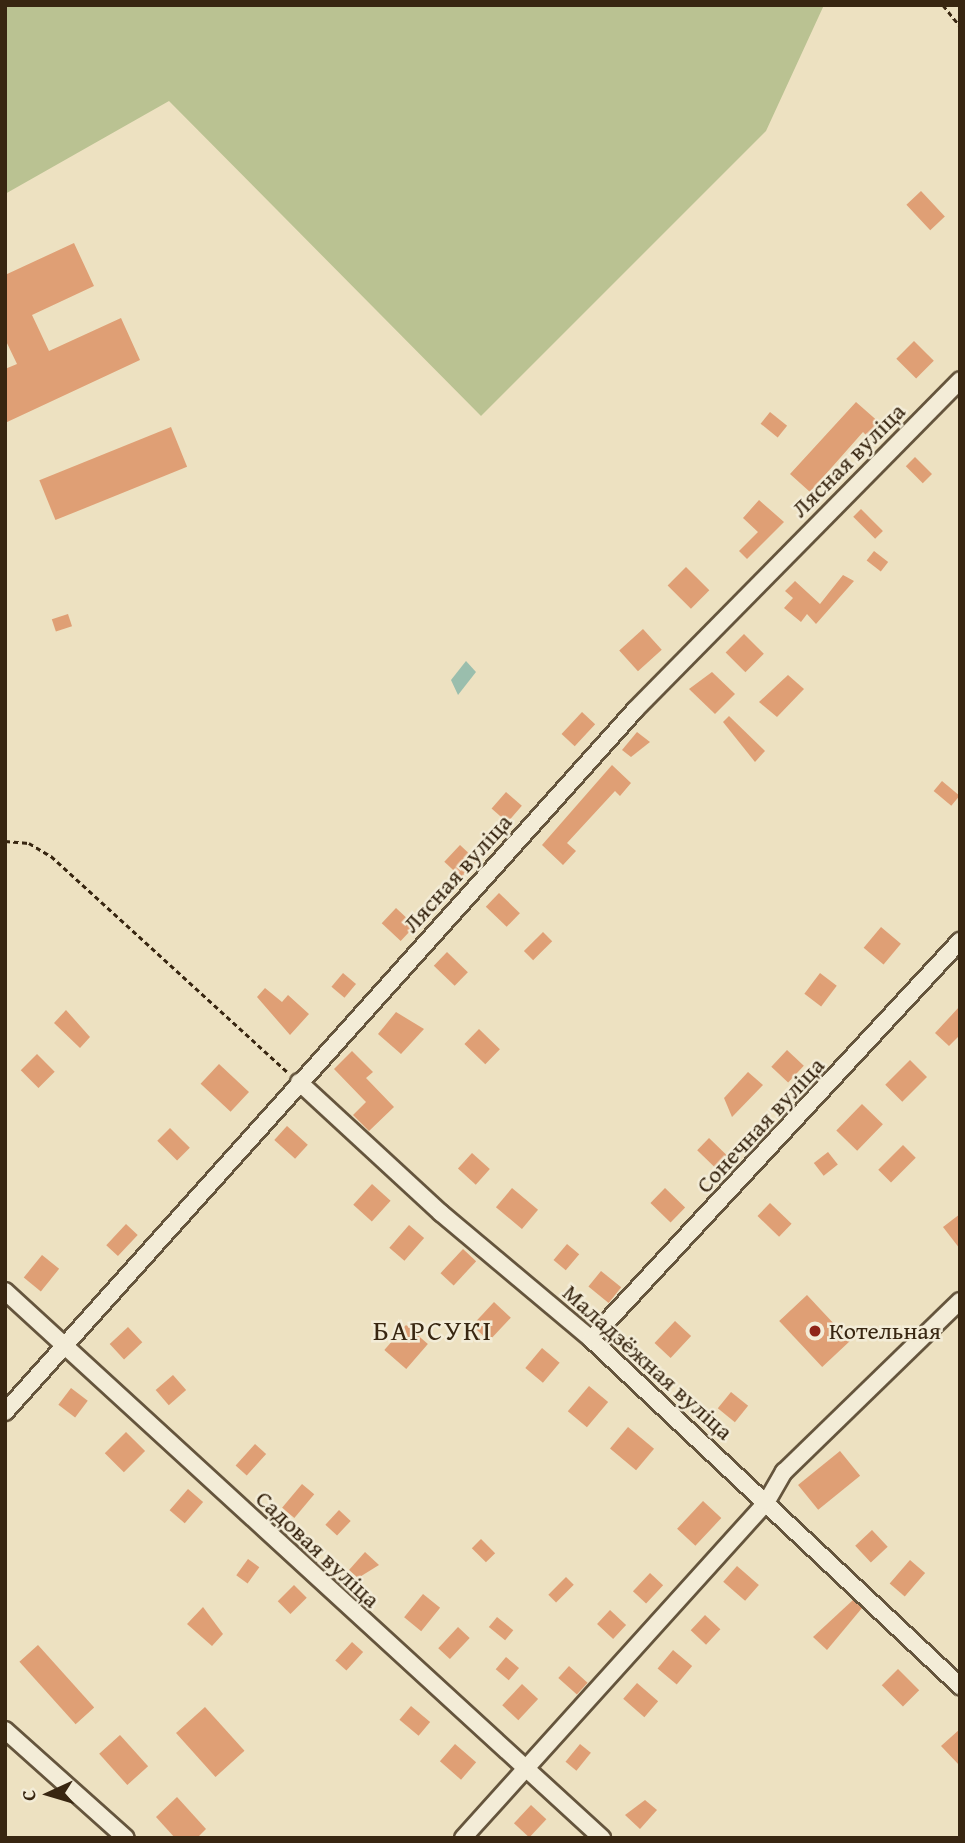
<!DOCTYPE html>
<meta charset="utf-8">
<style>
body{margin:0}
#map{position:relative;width:965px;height:1843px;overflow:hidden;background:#ede1c1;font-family:"Gentium Book Plus",serif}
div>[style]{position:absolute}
.green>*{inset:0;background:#bac292}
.water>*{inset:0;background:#9abead}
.building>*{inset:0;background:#df9f75;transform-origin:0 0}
.path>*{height:2.5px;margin-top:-1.25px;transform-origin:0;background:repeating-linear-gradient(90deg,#382611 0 5px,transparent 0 8.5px)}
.roads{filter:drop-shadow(2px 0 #65553d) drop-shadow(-2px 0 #65553d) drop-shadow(0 2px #65553d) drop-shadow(0 -2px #65553d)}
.minor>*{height:16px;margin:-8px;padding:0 8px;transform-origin:8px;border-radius:8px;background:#f3ecd7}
.dots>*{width:19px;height:19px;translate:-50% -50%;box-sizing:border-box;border:4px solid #f3ecd7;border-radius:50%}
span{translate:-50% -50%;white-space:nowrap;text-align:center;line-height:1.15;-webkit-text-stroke:5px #f3ecd7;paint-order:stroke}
.street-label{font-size:24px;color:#382611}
.poi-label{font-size:24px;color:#382611}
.left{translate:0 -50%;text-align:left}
.quarter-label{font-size:28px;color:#382611;letter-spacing:2px}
.frame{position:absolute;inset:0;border:7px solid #382611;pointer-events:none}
.north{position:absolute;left:14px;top:1759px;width:70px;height:70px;-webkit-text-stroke:5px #f3ecd7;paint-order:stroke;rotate:266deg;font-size:19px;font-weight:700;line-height:28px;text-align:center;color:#382611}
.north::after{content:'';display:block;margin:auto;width:24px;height:32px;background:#382611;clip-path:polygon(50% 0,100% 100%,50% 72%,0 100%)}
</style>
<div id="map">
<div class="green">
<i style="clip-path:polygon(5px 5px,824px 5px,766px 131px,481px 416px,169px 101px,5px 194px)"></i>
</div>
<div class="water">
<i style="clip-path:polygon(466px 661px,476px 672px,458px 695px,451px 680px)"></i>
</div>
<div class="building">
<i style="left:921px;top:191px;width:35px;height:20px;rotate:47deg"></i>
<i style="clip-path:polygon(74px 243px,94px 286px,32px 315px,49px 351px,121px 318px,140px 360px,5px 423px,5px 369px,17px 364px,5px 339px,5px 275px)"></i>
<i style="left:914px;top:341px;width:28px;height:25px;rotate:45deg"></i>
<i style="clip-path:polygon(856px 402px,881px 424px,869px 438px,863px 432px,810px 492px,790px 474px)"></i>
<i style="left:770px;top:412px;width:22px;height:15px;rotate:39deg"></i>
<i style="left:171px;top:427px;width:43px;height:142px;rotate:68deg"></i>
<i style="left:915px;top:457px;width:24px;height:13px;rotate:45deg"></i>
<i style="clip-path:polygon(759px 500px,784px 522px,747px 559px,739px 551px,758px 532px,743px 518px)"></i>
<i style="left:861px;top:509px;width:31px;height:11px;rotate:45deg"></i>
<i style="left:874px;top:551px;width:18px;height:12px;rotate:38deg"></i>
<i style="left:686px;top:567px;width:33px;height:26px;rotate:45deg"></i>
<i style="clip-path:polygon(843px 575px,854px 581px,816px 624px,807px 614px,801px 622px,784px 608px,793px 598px,785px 591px,795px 581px,820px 604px)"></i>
<i style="left:68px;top:614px;width:13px;height:17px;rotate:72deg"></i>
<i style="left:643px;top:629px;width:28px;height:32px;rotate:48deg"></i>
<i style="left:744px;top:634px;width:28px;height:26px;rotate:45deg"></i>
<i style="clip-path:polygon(712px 672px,735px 694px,715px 714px,689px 689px)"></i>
<i style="clip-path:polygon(788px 675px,804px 689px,777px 717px,759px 702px)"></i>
<i style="left:582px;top:712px;width:18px;height:30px;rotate:43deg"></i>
<i style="clip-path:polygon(729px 716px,765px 751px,755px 762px,723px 722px)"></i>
<i style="clip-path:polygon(637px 732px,650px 742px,631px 757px,622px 750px)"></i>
<i style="clip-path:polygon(612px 765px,631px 783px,620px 796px,615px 791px,567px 843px,576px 851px,563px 865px,542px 845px)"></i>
<i style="left:942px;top:781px;width:23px;height:13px;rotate:40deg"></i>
<i style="left:506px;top:792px;width:21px;height:22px;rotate:41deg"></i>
<i style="left:460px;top:845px;width:23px;height:23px;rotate:43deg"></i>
<i style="left:499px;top:893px;width:29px;height:19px;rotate:44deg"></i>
<i style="left:396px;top:908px;width:26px;height:21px;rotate:43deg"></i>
<i style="left:881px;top:927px;width:26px;height:27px;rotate:40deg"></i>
<i style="left:543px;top:932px;width:13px;height:27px;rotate:45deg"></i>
<i style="left:447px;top:952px;width:29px;height:19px;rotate:44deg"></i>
<i style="left:343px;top:973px;width:17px;height:18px;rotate:40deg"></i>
<i style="left:820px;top:973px;width:21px;height:26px;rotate:37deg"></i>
<i style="clip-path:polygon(265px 988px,282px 1002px,288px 995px,309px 1014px,290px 1035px,257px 997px)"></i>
<i style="clip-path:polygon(960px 1006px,960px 1035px,949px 1046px,935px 1033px)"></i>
<i style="clip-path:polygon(66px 1010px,90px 1037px,80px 1048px,54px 1023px)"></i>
<i style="clip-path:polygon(396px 1012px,424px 1029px,401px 1054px,378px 1034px)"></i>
<i style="left:479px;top:1029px;width:29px;height:21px;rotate:44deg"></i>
<i style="left:787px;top:1050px;width:23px;height:23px;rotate:43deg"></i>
<i style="clip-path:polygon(352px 1051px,373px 1072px,366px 1078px,394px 1107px,369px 1131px,353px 1115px,366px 1102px,334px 1069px)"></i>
<i style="left:37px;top:1054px;width:25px;height:23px;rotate:45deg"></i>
<i style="left:910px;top:1060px;width:24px;height:35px;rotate:45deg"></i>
<i style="left:219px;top:1064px;width:41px;height:27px;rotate:43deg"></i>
<i style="clip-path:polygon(748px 1072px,763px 1085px,732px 1117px,724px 1098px)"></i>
<i style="left:862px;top:1104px;width:29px;height:37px;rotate:44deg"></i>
<i style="left:287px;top:1126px;width:28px;height:19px;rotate:42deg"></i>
<i style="left:170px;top:1128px;width:28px;height:18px;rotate:45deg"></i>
<i style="left:709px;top:1138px;width:28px;height:17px;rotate:44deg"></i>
<i style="left:903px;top:1145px;width:18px;height:35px;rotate:45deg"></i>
<i style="left:828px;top:1152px;width:16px;height:18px;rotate:52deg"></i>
<i style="left:472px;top:1153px;width:24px;height:21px;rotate:42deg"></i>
<i style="left:372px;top:1184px;width:25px;height:28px;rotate:42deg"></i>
<i style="left:512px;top:1188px;width:34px;height:25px;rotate:40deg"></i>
<i style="left:665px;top:1188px;width:28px;height:21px;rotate:44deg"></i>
<i style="left:770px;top:1203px;width:30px;height:18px;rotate:44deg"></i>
<i style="clip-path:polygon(960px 1214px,960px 1249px,943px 1227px)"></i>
<i style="left:126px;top:1224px;width:16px;height:29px;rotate:43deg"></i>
<i style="left:409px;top:1225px;width:20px;height:30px;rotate:41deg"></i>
<i style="left:567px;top:1244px;width:16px;height:21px;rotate:40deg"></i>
<i style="left:463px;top:1249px;width:18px;height:33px;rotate:43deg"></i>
<i style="left:42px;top:1255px;width:22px;height:29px;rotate:39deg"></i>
<i style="left:601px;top:1271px;width:26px;height:20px;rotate:39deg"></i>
<i style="left:807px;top:1295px;width:63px;height:38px;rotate:47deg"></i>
<i style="left:494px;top:1302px;width:23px;height:32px;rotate:43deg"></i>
<i style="left:675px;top:1321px;width:22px;height:30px;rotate:43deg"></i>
<i style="left:406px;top:1325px;width:29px;height:33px;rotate:41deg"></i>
<i style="left:128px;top:1327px;width:21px;height:25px;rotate:47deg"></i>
<i style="left:542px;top:1348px;width:23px;height:26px;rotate:40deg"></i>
<i style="left:173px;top:1375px;width:20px;height:23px;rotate:49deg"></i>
<i style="left:589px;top:1386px;width:25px;height:33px;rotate:40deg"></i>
<i style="left:71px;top:1388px;width:21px;height:21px;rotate:37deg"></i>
<i style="left:731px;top:1392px;width:22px;height:21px;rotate:39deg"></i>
<i style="left:628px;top:1427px;width:34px;height:28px;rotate:40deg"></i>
<i style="left:126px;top:1432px;width:27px;height:30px;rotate:45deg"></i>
<i style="left:255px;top:1444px;width:15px;height:29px;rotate:42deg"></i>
<i style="left:840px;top:1451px;width:32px;height:54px;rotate:51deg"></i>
<i style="left:302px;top:1484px;width:16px;height:31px;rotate:40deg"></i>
<i style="left:188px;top:1489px;width:20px;height:28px;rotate:41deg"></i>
<i style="left:703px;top:1501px;width:25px;height:38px;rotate:43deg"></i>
<i style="left:339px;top:1510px;width:16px;height:20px;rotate:43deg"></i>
<i style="left:872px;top:1530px;width:23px;height:23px;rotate:47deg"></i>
<i style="left:481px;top:1539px;width:20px;height:13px;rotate:45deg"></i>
<i style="clip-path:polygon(365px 1552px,379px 1565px,358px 1578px,349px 1570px)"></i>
<i style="left:248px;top:1559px;width:14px;height:20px;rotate:36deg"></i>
<i style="left:910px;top:1560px;width:20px;height:31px;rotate:41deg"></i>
<i style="left:737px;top:1566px;width:29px;height:21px;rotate:41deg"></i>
<i style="left:650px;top:1573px;width:18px;height:25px;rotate:43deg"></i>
<i style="left:566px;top:1577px;width:11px;height:25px;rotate:45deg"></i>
<i style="left:294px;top:1585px;width:18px;height:23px;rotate:45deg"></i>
<i style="left:423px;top:1594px;width:22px;height:30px;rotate:39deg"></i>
<i style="clip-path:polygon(853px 1600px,862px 1608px,827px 1650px,813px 1637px)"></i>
<i style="clip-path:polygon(203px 1607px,223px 1634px,212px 1646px,187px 1624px)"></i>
<i style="left:610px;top:1610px;width:22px;height:19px;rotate:43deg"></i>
<i style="left:705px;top:1615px;width:21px;height:21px;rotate:43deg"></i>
<i style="left:497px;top:1617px;width:21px;height:13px;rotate:39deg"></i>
<i style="left:458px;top:1627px;width:16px;height:29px;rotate:43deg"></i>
<i style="left:352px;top:1642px;width:15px;height:25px;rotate:42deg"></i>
<i style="left:38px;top:1645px;width:84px;height:25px;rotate:48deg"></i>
<i style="left:673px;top:1650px;width:25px;height:24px;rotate:40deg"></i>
<i style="left:506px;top:1657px;width:17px;height:16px;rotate:40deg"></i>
<i style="left:569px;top:1666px;width:25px;height:16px;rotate:42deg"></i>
<i style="left:898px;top:1669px;width:30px;height:23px;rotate:45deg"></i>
<i style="left:637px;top:1683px;width:28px;height:21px;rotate:41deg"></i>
<i style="left:522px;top:1684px;width:22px;height:29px;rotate:43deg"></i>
<i style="left:411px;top:1706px;width:25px;height:18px;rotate:40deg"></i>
<i style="left:205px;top:1707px;width:59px;height:39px;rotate:48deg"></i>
<i style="clip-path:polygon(960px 1729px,960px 1766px,941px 1746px)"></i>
<i style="left:120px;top:1735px;width:42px;height:28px;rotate:48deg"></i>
<i style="left:455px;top:1744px;width:28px;height:23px;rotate:41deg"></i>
<i style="left:580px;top:1744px;width:14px;height:23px;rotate:39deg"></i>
<i style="clip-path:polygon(177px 1797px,206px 1829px,197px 1838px,175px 1838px,156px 1817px)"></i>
<i style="clip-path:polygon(645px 1800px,657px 1810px,640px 1829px,625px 1815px)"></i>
<i style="left:531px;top:1805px;width:21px;height:25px;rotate:43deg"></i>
</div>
<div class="path">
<i style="left:943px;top:5px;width:27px;rotate:51deg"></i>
<i style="left:5px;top:841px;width:24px;rotate:5deg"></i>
<i style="left:29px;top:843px;width:26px;rotate:31deg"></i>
<i style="left:51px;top:856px;width:322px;rotate:42.4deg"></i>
</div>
<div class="roads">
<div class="minor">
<i style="left:299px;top:1082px;width:193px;rotate:42.7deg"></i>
<i style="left:441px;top:1213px;width:196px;rotate:40deg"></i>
<i style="left:591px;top:1339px;width:507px;rotate:43.24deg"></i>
<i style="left:5px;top:1291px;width:810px;rotate:42.5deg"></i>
<i style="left:591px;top:1339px;width:543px;rotate:-47.17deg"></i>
<i style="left:5px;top:1412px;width:943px;rotate:-48.09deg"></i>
<i style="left:635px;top:710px;width:463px;rotate:-45.4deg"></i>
<i style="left:5px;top:1730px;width:162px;rotate:41.8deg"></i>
<i style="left:463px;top:1838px;width:454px;rotate:-47.9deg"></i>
<i style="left:767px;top:1501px;width:34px;rotate:-60deg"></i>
<i style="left:784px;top:1472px;width:245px;rotate:-44.2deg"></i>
</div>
</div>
<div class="dots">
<i style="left:815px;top:1331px;background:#8f2418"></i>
</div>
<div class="street-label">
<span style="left:848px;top:460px;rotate:-45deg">Лясная вуліца</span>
<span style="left:457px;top:873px;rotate:-48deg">Лясная вуліца</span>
<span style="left:760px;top:1125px;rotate:-47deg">Сонечная вуліца</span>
<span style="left:648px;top:1362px;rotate:42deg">Маладзёжная вуліца</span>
<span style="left:318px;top:1549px;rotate:43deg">Садовая вуліца</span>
</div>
<div class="poi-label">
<span class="left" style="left:829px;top:1331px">Котельная</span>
</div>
<div class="quarter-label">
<span style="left:433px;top:1330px">БАРСУКІ</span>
</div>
<div class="frame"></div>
<div class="north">С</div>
</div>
